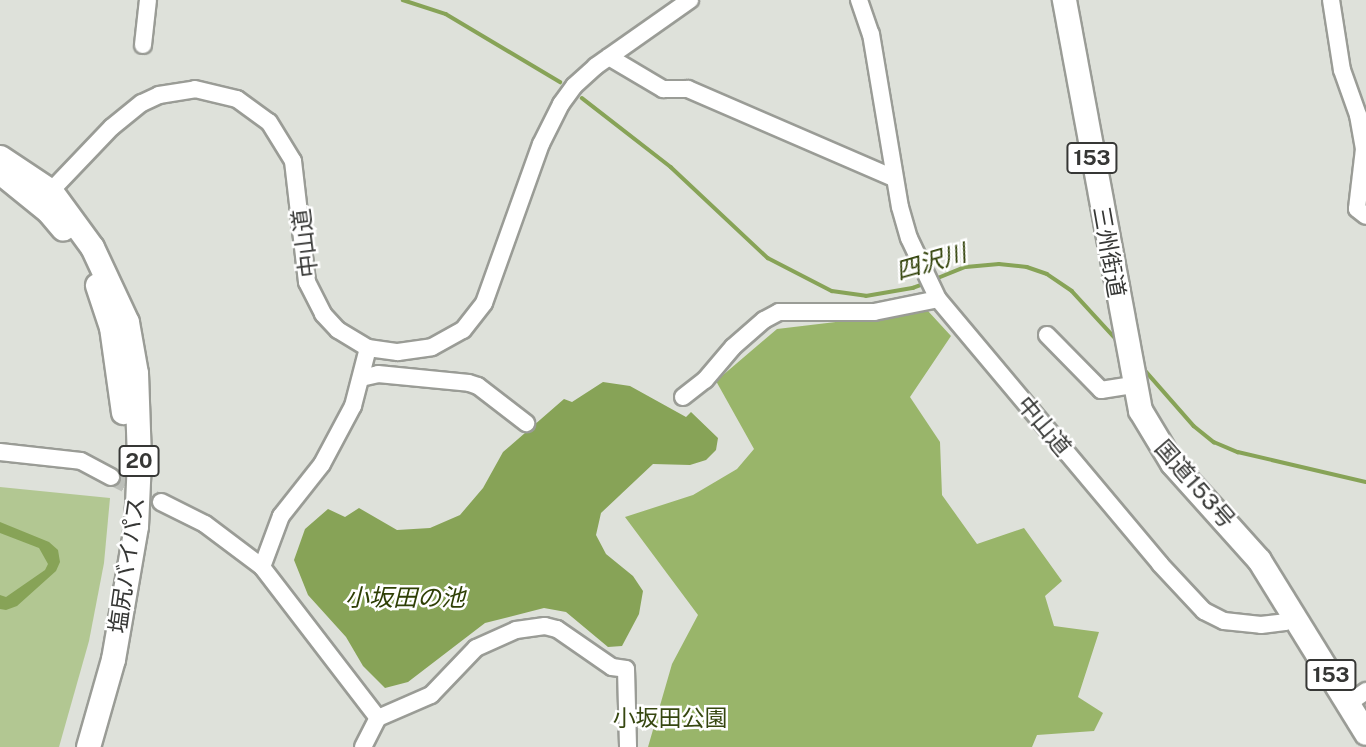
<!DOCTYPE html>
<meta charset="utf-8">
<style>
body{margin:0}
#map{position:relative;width:1366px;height:747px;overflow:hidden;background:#dee1da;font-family:"Public Sans","Noto Sans JP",sans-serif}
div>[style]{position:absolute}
.green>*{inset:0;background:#b2c792}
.forest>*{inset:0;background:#99b56a}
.water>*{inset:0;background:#87a357}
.stream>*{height:3.5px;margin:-1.75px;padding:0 1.75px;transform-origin:1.75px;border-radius:1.75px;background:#87a357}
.minor-tunnel>*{height:16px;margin-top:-8px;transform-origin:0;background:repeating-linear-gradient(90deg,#bcbfb9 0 16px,transparent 0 24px)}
.roads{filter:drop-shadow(2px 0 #9a9c96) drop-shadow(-2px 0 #9a9c96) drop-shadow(0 2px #9a9c96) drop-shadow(0 -2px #9a9c96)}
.minor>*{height:16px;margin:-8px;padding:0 8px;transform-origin:8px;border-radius:8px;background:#fff}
.highway>*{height:23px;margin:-11.5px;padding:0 11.5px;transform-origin:11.5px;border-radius:11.5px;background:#fff}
span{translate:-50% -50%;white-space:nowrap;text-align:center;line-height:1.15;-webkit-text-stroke:5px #fff;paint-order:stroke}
.shield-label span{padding:2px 5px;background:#fff;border:2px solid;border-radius:5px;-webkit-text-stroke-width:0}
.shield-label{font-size:21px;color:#363735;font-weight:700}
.street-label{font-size:23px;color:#363735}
.park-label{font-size:23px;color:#364710}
.water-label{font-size:24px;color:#2e3f05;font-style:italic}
</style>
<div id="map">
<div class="green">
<i style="clip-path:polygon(0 487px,110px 498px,104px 563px,89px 641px,59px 747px,0 747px)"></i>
</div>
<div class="forest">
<i style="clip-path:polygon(928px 311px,951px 336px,910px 397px,940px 442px,942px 495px,977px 544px,1024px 528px,1062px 581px,1045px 596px,1054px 626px,1099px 632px,1078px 697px,1103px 713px,1094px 731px,1037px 735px,1032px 747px,648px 747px,672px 664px,698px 615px,625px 517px,693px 495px,737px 469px,754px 449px,716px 381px,777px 329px)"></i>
</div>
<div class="water">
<i style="clip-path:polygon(603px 382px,630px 386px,686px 417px,691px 412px,718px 438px,716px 450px,706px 460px,690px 465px,653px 464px,601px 513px,596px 535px,606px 554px,633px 576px,643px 591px,639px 614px,622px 646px,608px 647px,566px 612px,544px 608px,485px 623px,408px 682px,385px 688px,363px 666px,346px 637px,308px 595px,294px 560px,305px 529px,328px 509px,345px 517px,359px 508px,397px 530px,430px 528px,460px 515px,483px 488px,503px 452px,564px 399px,572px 402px)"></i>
<i style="clip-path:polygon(0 522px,49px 542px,58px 550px,60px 562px,56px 571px,17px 606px,6px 610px,0 609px,0 595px,6px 597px,45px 570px,48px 564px,39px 548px,0 533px)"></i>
</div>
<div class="stream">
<i style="left:403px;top:0;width:45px;rotate:18deg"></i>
<i style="left:446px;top:14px;width:133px;rotate:30.8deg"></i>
<i style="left:582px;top:98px;width:113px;rotate:37.8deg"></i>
<i style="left:671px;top:167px;width:133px;rotate:43.2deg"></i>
<i style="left:768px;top:258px;width:72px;rotate:27.3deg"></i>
<i style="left:832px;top:291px;width:34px;rotate:8deg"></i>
<i style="left:866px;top:296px;width:48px;rotate:-9.7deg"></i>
<i style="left:913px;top:288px;width:14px;rotate:-21deg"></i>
<i style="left:933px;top:280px;width:35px;rotate:-22deg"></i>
<i style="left:966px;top:267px;width:33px;rotate:-5deg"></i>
<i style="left:999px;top:264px;width:28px;rotate:6deg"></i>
<i style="left:1027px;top:267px;width:21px;rotate:19deg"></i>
<i style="left:1047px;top:274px;width:30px;rotate:34deg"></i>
<i style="left:1072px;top:291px;width:65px;rotate:47.5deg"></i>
<i style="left:1143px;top:368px;width:77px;rotate:48.7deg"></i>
<i style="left:1194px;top:426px;width:26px;rotate:39deg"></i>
<i style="left:1214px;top:442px;width:26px;rotate:23deg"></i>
<i style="left:1238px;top:452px;width:131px;rotate:13.2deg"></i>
</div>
<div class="minor-tunnel">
<i style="left:111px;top:477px;width:56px;rotate:26.6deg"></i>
</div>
<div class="roads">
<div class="minor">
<i style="left:859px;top:0;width:36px;rotate:71deg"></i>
<i style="left:871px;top:34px;width:175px;rotate:80.5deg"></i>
<i style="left:900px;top:207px;width:32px;rotate:74deg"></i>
<i style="left:909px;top:238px;width:68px;rotate:64.6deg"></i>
<i style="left:938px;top:299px;width:346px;rotate:50deg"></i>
<i style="left:1160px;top:564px;width:64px;rotate:46.9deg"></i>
<i style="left:1204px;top:611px;width:22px;rotate:27deg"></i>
<i style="left:1224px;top:621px;width:37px;rotate:6deg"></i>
<i style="left:1261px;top:625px;width:24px;rotate:-7deg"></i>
<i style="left:1285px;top:622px;width:10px;rotate:-29deg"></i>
<i style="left:1331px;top:0;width:71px;rotate:81.1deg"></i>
<i style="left:1342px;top:70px;width:48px;rotate:70.4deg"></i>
<i style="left:1358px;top:115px;width:35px;rotate:80deg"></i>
<i style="left:1364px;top:149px;width:60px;rotate:96.7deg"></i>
<i style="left:1357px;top:209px;width:11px;rotate:38deg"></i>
<i style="left:143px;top:45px;width:45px;rotate:-83.7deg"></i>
<i style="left:609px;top:57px;width:63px;rotate:30.7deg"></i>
<i style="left:663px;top:89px;width:25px"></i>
<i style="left:688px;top:89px;width:224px;rotate:23.4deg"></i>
<i style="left:46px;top:196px;width:95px;rotate:-46.3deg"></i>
<i style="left:112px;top:127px;width:38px;rotate:-39deg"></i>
<i style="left:142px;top:103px;width:19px;rotate:-25deg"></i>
<i style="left:159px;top:95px;width:36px;rotate:-9deg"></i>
<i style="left:195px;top:89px;width:43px;rotate:13.4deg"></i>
<i style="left:237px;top:99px;width:39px;rotate:36deg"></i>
<i style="left:269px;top:122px;width:46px;rotate:58.4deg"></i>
<i style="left:293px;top:161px;width:122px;rotate:83.4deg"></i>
<i style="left:307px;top:282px;width:36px;rotate:63deg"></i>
<i style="left:323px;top:314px;width:22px;rotate:47deg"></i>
<i style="left:338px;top:330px;width:35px;rotate:31deg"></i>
<i style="left:368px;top:348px;width:30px;rotate:8deg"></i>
<i style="left:398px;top:352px;width:34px;rotate:-8deg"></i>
<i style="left:432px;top:347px;width:35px;rotate:-29deg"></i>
<i style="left:463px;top:330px;width:34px;rotate:-52deg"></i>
<i style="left:484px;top:303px;width:169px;rotate:-70.3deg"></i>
<i style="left:541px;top:144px;width:45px;rotate:-63.4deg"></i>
<i style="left:561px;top:104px;width:22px;rotate:-54deg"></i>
<i style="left:574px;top:86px;width:30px;rotate:-42deg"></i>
<i style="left:596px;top:66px;width:115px;rotate:-35.1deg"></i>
<i style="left:1047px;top:335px;width:77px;rotate:45.5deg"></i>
<i style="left:1101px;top:390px;width:32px;rotate:-9deg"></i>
<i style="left:361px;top:378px;width:17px;rotate:-13deg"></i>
<i style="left:378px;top:374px;width:91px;rotate:5.6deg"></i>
<i style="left:469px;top:383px;width:9px;rotate:18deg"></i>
<i style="left:478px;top:386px;width:61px;rotate:37.6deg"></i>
<i style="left:683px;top:397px;width:28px;rotate:-38deg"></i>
<i style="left:705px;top:380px;width:43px;rotate:-49.7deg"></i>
<i style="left:733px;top:347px;width:41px;rotate:-41.1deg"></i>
<i style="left:764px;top:320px;width:17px;rotate:-28deg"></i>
<i style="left:779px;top:312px;width:95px"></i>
<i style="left:874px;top:312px;width:65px;rotate:-11.5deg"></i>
<i style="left:0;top:452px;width:81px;rotate:6.3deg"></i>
<i style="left:81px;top:461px;width:34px;rotate:28deg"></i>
<i style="left:161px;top:502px;width:49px;rotate:26.6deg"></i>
<i style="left:205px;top:524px;width:71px;rotate:37deg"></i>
<i style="left:262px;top:567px;width:190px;rotate:52.5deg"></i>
<i style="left:262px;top:567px;width:54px;rotate:-69.6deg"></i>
<i style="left:281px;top:516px;width:66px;rotate:-51.7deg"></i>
<i style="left:322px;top:464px;width:66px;rotate:-61.9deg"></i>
<i style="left:353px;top:406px;width:60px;rotate:-75.5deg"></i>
<i style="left:1349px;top:703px;width:21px;rotate:-35deg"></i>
<i style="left:363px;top:747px;width:33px;rotate:-63deg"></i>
<i style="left:378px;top:718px;width:58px;rotate:-23.5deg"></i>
<i style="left:431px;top:695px;width:65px;rotate:-46.2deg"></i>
<i style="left:476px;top:648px;width:44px;rotate:-24.2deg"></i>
<i style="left:516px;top:630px;width:29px;rotate:-8deg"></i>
<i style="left:545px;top:626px;width:12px;rotate:14deg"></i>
<i style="left:557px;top:629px;width:67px;rotate:34.6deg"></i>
<i style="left:612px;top:667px;width:14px;rotate:8deg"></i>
<i style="left:626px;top:669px;width:78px;rotate:88.5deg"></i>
</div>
<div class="highway">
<i style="left:1064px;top:0;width:417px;rotate:79.5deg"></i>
<i style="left:1140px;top:410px;width:62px;rotate:58.9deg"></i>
<i style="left:1172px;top:463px;width:130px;rotate:48.1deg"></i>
<i style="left:1259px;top:560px;width:203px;rotate:58.3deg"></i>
<i style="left:0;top:157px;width:61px;rotate:33.7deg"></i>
<i style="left:51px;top:191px;width:69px;rotate:53.8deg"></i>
<i style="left:92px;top:247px;width:83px;rotate:65deg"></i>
<i style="left:127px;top:322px;width:52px;rotate:80deg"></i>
<i style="left:136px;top:373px;width:87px;rotate:88deg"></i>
<i style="left:139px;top:460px;width:66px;rotate:92.6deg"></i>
<i style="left:136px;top:526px;width:135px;rotate:99.8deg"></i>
<i style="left:113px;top:659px;width:91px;rotate:105.9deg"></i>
<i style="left:6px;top:177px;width:54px;rotate:39deg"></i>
<i style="left:48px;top:211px;width:23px;rotate:50deg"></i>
<i style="left:97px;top:285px;width:44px;rotate:71.6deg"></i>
<i style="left:111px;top:327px;width:86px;rotate:82deg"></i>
</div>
</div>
<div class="shield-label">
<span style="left:1092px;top:158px">153</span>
<span style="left:139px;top:461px">20</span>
<span style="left:1331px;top:675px">153</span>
</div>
<div class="street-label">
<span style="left:305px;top:243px;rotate:-97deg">中山道</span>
<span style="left:1109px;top:252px;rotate:80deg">三州街道</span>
<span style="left:1044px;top:426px;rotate:50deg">中山道</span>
<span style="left:1195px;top:484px;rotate:49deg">国道153号</span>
<span style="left:127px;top:565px;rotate:-82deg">塩尻バイパス</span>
</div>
<div class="park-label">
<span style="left:670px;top:718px">小坂田公園</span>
</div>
<div class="water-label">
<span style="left:931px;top:262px;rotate:-16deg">四沢川</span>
<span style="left:405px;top:598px">小坂田の池</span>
</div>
</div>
